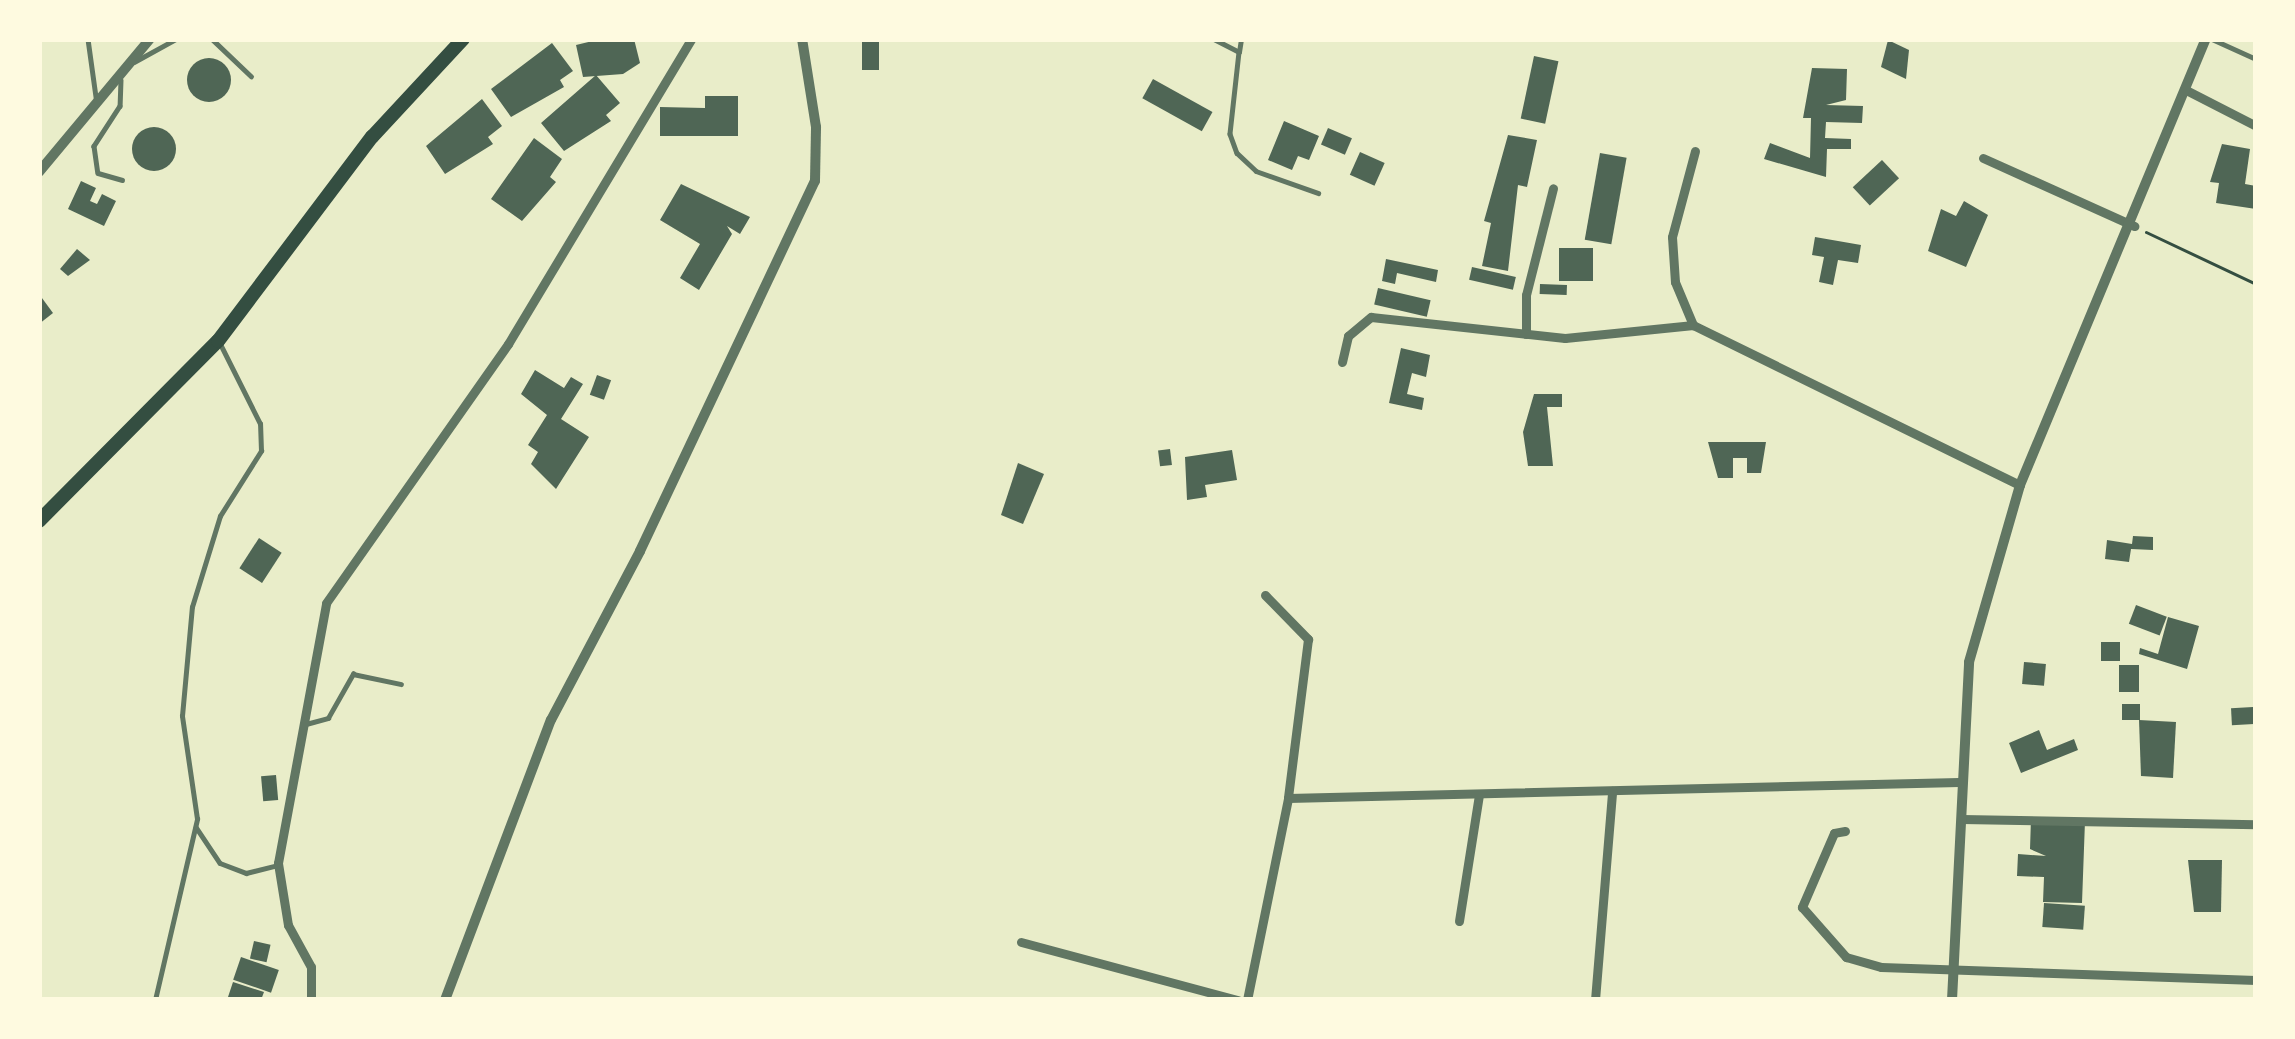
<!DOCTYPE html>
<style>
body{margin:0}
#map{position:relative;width:2295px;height:1039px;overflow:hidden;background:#e9edc9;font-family:"Sofia Sans Condensed",sans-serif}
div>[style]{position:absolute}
.building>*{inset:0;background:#4f6655;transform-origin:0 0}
.round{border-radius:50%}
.path>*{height:3px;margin:-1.5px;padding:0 1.5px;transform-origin:1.5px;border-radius:1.5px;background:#344e41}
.service>*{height:4.5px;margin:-2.25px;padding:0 2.25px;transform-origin:2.25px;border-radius:2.25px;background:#617663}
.minor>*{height:9px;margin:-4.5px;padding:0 4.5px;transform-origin:4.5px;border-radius:4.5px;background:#617663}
.tertiary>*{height:10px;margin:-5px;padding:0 5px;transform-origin:5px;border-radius:5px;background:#617663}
.primary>*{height:14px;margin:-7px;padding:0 7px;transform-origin:7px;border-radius:7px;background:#344e41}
span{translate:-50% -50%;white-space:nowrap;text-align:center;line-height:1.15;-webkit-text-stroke:12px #fefae0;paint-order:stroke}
.frame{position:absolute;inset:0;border:42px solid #fefae0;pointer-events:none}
</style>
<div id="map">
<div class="building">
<i style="clip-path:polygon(601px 39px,634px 39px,640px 63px,623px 74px,583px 77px,576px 45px)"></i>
<i style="left:862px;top:39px;width:17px;height:31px"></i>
<i style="clip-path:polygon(1888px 40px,1909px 50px,1906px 79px,1881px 67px)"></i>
<i style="clip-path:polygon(552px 43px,573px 71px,560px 80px,564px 87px,511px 117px,491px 89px)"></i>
<i style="left:1534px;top:56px;width:25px;height:64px;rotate:12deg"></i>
<i class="round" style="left:187px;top:58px;width:44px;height:44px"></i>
<i style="clip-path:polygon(1812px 68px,1847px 69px,1846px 100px,1826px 105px,1863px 106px,1862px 123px,1826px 122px,1825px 138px,1851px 139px,1851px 149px,1827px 149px,1826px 177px,1764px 159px,1770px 143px,1810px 158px,1811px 118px,1803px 118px)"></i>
<i style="clip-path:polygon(596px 75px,620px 103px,606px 115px,611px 121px,564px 151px,541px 123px)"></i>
<i style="left:1153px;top:79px;width:68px;height:22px;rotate:29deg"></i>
<i style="clip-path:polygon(705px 96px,738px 96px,738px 136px,660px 136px,660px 107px,705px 108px)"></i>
<i style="clip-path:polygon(482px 99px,502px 126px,488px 137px,493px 144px,445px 174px,426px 146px)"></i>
<i style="clip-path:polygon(1284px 121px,1319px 136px,1309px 160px,1298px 156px,1292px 170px,1268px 160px)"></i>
<i class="round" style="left:132px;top:127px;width:44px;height:44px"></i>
<i style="left:1328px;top:128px;width:26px;height:18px;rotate:23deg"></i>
<i style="clip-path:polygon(1508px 135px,1537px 140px,1527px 187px,1518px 185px,1508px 271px,1482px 266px,1491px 223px,1484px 221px)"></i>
<i style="clip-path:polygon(534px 138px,562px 159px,550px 177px,556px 182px,522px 221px,491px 199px)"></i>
<i style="clip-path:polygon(2222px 144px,2250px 149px,2245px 184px,2256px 186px,2256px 209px,2216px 203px,2219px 183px,2210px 182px)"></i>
<i style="left:1360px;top:152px;width:27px;height:25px;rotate:24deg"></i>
<i style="left:1600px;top:153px;width:27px;height:88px;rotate:10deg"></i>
<i style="left:1882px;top:160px;width:25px;height:40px;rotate:47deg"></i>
<i style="clip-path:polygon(81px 181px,96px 188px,90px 201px,97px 204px,102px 194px,116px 201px,104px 226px,68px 209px)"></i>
<i style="clip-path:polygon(681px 184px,750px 217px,740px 234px,727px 226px,732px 234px,699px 290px,680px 278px,700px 244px,660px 220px)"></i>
<i style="clip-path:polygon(1964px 201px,1988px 215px,1966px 267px,1928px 251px,1941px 209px,1956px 216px)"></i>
<i style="clip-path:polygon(1815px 237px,1861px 245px,1858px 263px,1838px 260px,1833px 285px,1819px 282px,1824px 257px,1812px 255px)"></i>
<i style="left:1559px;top:248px;width:34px;height:33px"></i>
<i style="clip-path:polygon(77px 249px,90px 260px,68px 276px,60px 269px)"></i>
<i style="clip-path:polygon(1386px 259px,1438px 270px,1436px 282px,1397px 273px,1395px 284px,1382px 281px)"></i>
<i style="left:1472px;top:267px;width:45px;height:13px;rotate:13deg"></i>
<i style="left:1540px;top:284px;width:27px;height:10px;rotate:2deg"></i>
<i style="left:1378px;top:288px;width:54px;height:17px;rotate:13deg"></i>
<i style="clip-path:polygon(39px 294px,53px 313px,39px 324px)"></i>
<i style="clip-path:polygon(1401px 348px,1430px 355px,1426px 377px,1412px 373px,1407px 394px,1424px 398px,1422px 410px,1389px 403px)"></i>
<i style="clip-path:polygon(535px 370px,564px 388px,571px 377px,583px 384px,561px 419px,589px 437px,556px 489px,531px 464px,538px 452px,528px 445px,547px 415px,521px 394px)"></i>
<i style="left:597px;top:375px;width:15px;height:21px;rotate:20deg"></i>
<i style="clip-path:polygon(1534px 394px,1562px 394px,1562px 407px,1547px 407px,1553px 466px,1528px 466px,1523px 432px)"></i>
<i style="clip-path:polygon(1708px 442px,1766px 442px,1761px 473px,1747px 473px,1747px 458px,1733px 458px,1733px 478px,1718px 478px)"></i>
<i style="left:1170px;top:449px;width:16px;height:12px;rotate:83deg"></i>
<i style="clip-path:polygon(1232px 450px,1237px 480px,1205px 485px,1207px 497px,1187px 500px,1185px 457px)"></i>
<i style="clip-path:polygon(1018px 463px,1044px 474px,1023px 524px,1001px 515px)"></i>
<i style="clip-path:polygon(2133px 536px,2153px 537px,2153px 550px,2131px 549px,2129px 562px,2105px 559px,2107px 540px,2132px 544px)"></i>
<i style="left:259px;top:538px;width:27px;height:36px;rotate:33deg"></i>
<i style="left:2136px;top:605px;width:33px;height:20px;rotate:21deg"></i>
<i style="clip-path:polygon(2168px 617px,2199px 626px,2187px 669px,2139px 654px,2140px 648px,2158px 654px)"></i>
<i style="left:2101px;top:642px;width:19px;height:19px"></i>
<i style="left:2024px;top:662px;width:22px;height:22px;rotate:5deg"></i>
<i style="left:2119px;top:665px;width:20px;height:27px"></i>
<i style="left:2122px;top:704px;width:18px;height:16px"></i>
<i style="left:2253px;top:707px;width:17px;height:22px;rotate:87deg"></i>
<i style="clip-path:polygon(2139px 720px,2176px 722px,2173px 778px,2141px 776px)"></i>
<i style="clip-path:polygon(2039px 730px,2047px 750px,2074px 739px,2078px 750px,2021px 773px,2009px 743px)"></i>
<i style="left:276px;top:775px;width:25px;height:15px;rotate:85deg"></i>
<i style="clip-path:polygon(2031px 818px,2085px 821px,2082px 903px,2043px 902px,2044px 877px,2017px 876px,2018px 854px,2046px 856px,2030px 849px)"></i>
<i style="clip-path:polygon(2188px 860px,2222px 860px,2221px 912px,2194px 912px)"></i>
<i style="left:2044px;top:903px;width:41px;height:24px;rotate:4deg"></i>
<i style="left:254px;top:941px;width:17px;height:18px;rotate:13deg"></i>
<i style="left:241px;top:957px;width:40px;height:24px;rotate:19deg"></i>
<i style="clip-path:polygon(233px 982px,264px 992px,261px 1000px,227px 1000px)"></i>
</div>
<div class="path">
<i style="left:2146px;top:232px;width:122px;rotate:25.3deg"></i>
</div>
<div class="service">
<i style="left:88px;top:39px;width:59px;rotate:82.1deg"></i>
<i style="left:212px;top:39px;width:54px;rotate:43.5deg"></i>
<i style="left:1214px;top:39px;width:28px;rotate:27deg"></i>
<i style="left:1239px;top:52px;width:82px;rotate:96.3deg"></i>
<i style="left:1230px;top:134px;width:20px;rotate:70deg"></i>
<i style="left:1237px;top:153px;width:26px;rotate:43deg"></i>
<i style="left:1256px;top:171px;width:66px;rotate:19.5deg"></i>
<i style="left:2212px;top:39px;width:48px;rotate:24.4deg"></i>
<i style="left:1239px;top:52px;width:13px;rotate:-81deg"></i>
<i style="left:134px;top:62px;width:48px;rotate:-28.7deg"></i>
<i style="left:121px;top:80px;width:26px;rotate:92deg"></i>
<i style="left:120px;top:106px;width:48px;rotate:123deg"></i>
<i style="left:94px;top:146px;width:27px;rotate:82deg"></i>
<i style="left:98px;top:173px;width:25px;rotate:16deg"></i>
<i style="left:306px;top:724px;width:23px;rotate:-15deg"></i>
<i style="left:328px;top:718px;width:51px;rotate:-60.4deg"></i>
<i style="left:353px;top:674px;width:49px;rotate:11.8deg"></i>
<i style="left:196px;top:827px;width:43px;rotate:56.3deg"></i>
<i style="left:220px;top:863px;width:28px;rotate:21deg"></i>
<i style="left:246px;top:873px;width:29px;rotate:-14deg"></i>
<i style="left:155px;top:1000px;width:186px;rotate:-76.9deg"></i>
<i style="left:197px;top:819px;width:104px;rotate:-98.3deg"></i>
<i style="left:182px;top:716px;width:109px;rotate:-84.8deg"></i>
<i style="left:192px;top:607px;width:95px;rotate:-72.9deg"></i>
<i style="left:220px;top:516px;width:77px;rotate:-57.8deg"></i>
<i style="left:261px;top:451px;width:27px;rotate:-92deg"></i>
<i style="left:260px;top:424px;width:87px;rotate:-116.6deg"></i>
</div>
<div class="minor">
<i style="left:2186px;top:90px;width:79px;rotate:27.2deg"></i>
<i style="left:1695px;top:151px;width:89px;rotate:105deg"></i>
<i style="left:1672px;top:237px;width:45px;rotate:86.2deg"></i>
<i style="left:1675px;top:282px;width:47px;rotate:67.3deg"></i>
<i style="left:1693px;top:325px;width:364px;rotate:26.1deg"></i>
<i style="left:1983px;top:158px;width:166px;rotate:24.2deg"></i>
<i style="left:1526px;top:334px;width:39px;rotate:-90deg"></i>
<i style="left:1526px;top:295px;width:110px;rotate:-75.8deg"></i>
<i style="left:1342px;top:362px;width:27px;rotate:-77deg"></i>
<i style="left:1348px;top:336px;width:30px;rotate:-40deg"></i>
<i style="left:1371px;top:317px;width:195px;rotate:6.2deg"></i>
<i style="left:1565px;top:338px;width:129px;rotate:-5.8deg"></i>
<i style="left:1265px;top:595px;width:62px;rotate:45.7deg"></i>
<i style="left:1308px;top:639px;width:160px;rotate:97.2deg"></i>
<i style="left:1962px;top:819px;width:294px;rotate:1deg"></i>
<i style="left:1845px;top:831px;width:11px;rotate:170deg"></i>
<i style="left:1834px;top:833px;width:81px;rotate:113.4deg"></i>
<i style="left:1802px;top:907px;width:67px;rotate:48.7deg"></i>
<i style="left:1846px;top:957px;width:36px;rotate:16deg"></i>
<i style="left:1881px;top:967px;width:375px;rotate:2deg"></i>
<i style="left:1459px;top:921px;width:128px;rotate:-81deg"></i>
<i style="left:1021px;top:942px;width:225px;rotate:15deg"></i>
<i style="left:311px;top:1000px;width:33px;rotate:-90deg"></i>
<i style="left:311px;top:967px;width:48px;rotate:-118.7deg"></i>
<i style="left:288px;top:925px;width:63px;rotate:-99.2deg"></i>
<i style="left:278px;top:863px;width:264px;rotate:-79.5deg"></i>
<i style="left:326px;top:603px;width:317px;rotate:-54.9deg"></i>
<i style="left:508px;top:344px;width:356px;rotate:-59deg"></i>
<i style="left:1247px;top:1000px;width:206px;rotate:-78.5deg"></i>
<i style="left:1288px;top:798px;width:671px;rotate:-1.37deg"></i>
<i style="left:1595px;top:1000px;width:210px;rotate:-85.3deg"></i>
</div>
<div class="tertiary">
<i style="left:39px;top:172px;width:173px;rotate:-50.2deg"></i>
<i style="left:445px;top:1000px;width:299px;rotate:-69.3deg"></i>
<i style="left:551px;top:720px;width:191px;rotate:-62.2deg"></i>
<i style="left:640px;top:551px;width:409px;rotate:-64.7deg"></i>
<i style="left:815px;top:181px;width:54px;rotate:-88.9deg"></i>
<i style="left:816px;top:127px;width:89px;rotate:-99deg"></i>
<i style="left:1952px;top:1000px;width:338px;rotate:-87.1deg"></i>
<i style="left:1969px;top:662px;width:184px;rotate:-73.9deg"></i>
<i style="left:2020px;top:485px;width:483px;rotate:-67.4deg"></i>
</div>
<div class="primary">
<i style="left:39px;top:521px;width:254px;rotate:-45.2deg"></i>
<i style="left:218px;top:341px;width:256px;rotate:-53deg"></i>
<i style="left:372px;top:137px;width:134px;rotate:-47.1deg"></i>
</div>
<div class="frame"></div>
</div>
